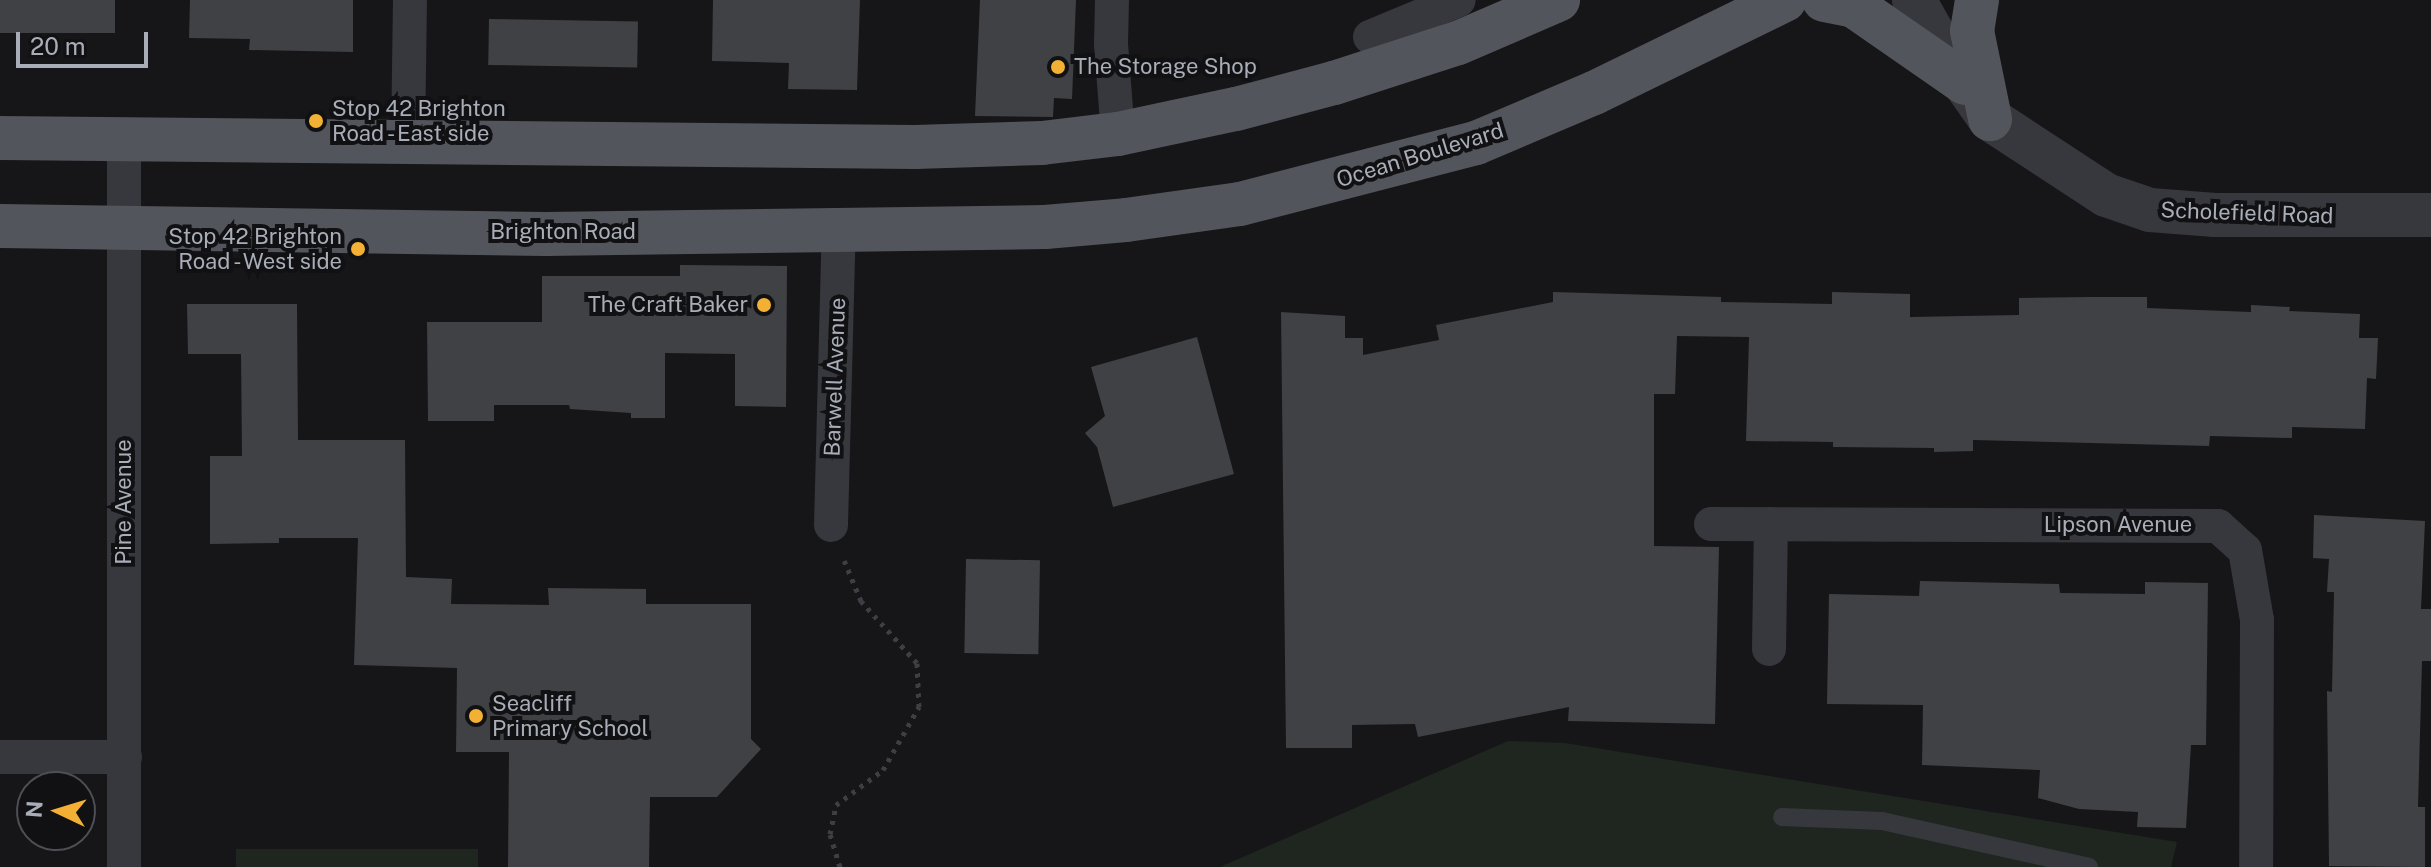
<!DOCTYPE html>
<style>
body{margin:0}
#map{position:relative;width:2431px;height:867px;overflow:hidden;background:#161618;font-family:"Public Sans",sans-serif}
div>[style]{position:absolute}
.green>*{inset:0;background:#1e261f;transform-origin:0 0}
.building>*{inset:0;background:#404145;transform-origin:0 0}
.path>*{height:5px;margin-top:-2.5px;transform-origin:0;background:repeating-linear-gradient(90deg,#3d3f44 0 4px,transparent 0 10px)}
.service>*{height:18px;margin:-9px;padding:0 9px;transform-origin:9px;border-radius:9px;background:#37383d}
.minor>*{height:34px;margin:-17px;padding:0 17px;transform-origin:17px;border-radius:17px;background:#37383d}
.tertiary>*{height:44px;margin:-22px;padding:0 22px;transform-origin:22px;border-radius:22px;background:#37383d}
.primary>*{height:44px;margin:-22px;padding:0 22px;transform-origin:22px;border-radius:22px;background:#53555c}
.dots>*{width:22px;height:22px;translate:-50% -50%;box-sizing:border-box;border:4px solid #111113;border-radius:50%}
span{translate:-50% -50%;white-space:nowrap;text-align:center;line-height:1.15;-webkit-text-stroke:8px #111113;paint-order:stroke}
.poi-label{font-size:22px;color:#a8adb8}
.left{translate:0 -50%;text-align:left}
.right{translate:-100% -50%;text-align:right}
.street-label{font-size:22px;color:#a8adb8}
.north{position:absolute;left:16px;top:771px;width:80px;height:80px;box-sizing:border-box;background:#111113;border:2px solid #4d4f55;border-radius:50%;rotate:274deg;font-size:22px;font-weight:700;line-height:32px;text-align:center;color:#a8adb8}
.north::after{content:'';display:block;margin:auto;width:28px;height:36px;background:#f2b134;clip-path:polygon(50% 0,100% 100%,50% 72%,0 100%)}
.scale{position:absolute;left:16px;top:32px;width:132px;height:36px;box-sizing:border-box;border:4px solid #a8adb8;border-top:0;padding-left:10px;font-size:24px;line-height:28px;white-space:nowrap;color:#a8adb8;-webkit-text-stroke:6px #111113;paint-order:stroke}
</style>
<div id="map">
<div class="green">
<i style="clip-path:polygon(1508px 741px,1565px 743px,2177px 842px,2171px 867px,1220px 867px)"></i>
<i style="left:236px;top:849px;width:242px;height:18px"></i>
</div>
<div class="building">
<i style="left:0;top:0;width:115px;height:33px"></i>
<i style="clip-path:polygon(190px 0,353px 0,353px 52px,249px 50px,250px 39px,189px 38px)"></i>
<i style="clip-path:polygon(713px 0,860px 0,857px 90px,788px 89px,789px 63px,712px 61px)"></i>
<i style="clip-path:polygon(980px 0,1076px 0,1072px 99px,1054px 98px,1053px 117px,975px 116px)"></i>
<i style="left:489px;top:19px;width:149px;height:46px;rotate:1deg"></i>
<i style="clip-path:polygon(680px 265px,787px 266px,786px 407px,735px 406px,735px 354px,665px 353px,665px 418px,631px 418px,631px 413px,570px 409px,569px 405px,494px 405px,494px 421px,428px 421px,427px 322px,542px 322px,542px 276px,680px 276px)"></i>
<i style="clip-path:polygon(1553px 292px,1721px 297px,1721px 302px,1832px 304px,1832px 292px,1910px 294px,1910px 317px,2019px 315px,2019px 298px,2088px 297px,2147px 297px,2147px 308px,2251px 312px,2251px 305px,2290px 307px,2289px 311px,2360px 314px,2359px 338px,2378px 338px,2376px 379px,2367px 378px,2365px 429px,2292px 427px,2292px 438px,2210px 436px,2209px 446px,1973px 440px,1973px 451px,1934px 452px,1934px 448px,1833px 447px,1833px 442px,1746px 441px,1749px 337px,1677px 336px,1675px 394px,1654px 394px,1654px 546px,1719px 547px,1715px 724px,1568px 721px,1569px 707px,1418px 737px,1415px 724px,1352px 725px,1352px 748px,1286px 748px,1281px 312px,1345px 316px,1345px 338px,1363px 338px,1363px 355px,1439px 340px,1436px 325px,1553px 302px)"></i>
<i style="clip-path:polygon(187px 304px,297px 304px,298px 440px,405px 440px,406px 577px,452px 579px,451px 604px,549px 605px,548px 588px,646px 589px,646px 604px,751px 604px,751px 739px,761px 749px,717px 797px,650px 797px,649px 867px,508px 867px,509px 752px,456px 752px,457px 668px,354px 665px,358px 538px,279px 538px,279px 543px,210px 544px,210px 456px,242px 456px,241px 354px,188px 354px)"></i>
<i style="clip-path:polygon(1197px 337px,1234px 474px,1113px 507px,1097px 447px,1085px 433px,1105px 416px,1091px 367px)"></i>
<i style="clip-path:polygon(2314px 515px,2425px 521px,2421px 609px,2431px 609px,2431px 661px,2422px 661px,2418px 807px,2425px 807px,2425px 867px,2329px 866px,2327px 691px,2332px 692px,2334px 592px,2327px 592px,2329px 559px,2313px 558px)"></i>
<i style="left:966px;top:559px;width:74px;height:94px;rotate:1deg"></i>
<i style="clip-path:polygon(1920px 581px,2059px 584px,2060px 593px,2145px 594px,2145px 582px,2208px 583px,2206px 745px,2191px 745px,2186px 828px,2137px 827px,2138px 812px,2079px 809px,2038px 798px,2040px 770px,1922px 765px,1923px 705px,1827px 704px,1829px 594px,1919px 596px)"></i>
</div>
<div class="path">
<i style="left:840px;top:867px;width:34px;rotate:-107deg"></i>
<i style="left:830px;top:834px;width:30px;rotate:-78deg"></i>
<i style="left:836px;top:805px;width:59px;rotate:-36.7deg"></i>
<i style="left:883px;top:770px;width:73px;rotate:-60.3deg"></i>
<i style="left:919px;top:707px;width:44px;rotate:-92.6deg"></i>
<i style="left:917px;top:663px;width:84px;rotate:-132.1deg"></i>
<i style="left:861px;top:601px;width:44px;rotate:-112.5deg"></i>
</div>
<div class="service">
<i style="left:1782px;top:817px;width:100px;rotate:2.3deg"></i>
<i style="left:1882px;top:821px;width:212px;rotate:12.5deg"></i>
</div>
<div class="minor">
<i style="left:1112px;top:0;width:44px;rotate:91.3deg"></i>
<i style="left:1111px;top:44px;width:90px;rotate:85.6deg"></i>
<i style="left:1370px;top:37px;width:96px;rotate:-22.6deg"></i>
<i style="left:408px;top:141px;width:141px;rotate:-89.2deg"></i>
<i style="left:1711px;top:524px;width:507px;rotate:0.23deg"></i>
<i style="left:2218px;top:526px;width:36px;rotate:42deg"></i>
<i style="left:2245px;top:550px;width:71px;rotate:80.3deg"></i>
<i style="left:2257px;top:620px;width:247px;rotate:90.2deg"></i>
<i style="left:831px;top:525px;width:297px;rotate:-88.5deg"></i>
<i style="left:1769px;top:649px;width:125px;rotate:-89.1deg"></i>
<i style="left:0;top:757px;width:125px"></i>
<i style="left:124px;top:867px;width:731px;rotate:-90deg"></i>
</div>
<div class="tertiary">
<i style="left:1914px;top:0;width:63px;rotate:60.6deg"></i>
<i style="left:1945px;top:55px;width:78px;rotate:54.9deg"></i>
<i style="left:1990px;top:119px;width:139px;rotate:33.2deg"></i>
<i style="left:2106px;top:195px;width:46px;rotate:18.8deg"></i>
<i style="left:2150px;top:210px;width:65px;rotate:4.4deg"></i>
<i style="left:2215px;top:215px;width:216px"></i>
</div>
<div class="primary">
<i style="left:1824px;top:0;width:31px;rotate:11deg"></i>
<i style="left:1854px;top:6px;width:135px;rotate:34.7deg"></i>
<i style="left:1977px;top:0;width:31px;rotate:99deg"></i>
<i style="left:1972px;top:31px;width:90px;rotate:78.4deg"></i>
<i style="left:0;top:138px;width:915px;rotate:0.56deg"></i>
<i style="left:915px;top:147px;width:127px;rotate:-1.8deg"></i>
<i style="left:1042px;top:143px;width:77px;rotate:-6.8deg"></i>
<i style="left:1118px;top:134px;width:121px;rotate:-12deg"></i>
<i style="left:1236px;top:109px;width:101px;rotate:-14.9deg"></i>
<i style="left:1334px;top:83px;width:130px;rotate:-17.9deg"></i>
<i style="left:1458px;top:43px;width:109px;rotate:-23.3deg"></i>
<i style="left:0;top:226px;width:546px;rotate:0.84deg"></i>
<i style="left:546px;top:234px;width:499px;rotate:-0.8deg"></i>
<i style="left:1045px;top:227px;width:81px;rotate:-4.9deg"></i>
<i style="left:1126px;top:220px;width:115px;rotate:-8deg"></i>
<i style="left:1240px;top:204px;width:244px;rotate:-14.5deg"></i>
<i style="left:1476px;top:143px;width:128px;rotate:-23deg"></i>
<i style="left:1594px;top:93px;width:212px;rotate:-26deg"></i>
</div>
<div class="dots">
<i style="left:1058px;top:67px;background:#f2b134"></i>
<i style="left:316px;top:121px;background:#f2b134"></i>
<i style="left:358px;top:249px;background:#f2b134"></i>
<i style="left:764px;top:305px;background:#f2b134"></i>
<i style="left:476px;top:716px;background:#f2b134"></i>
</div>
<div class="poi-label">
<span class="left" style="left:1074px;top:67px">The Storage Shop</span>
<span class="left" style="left:332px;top:121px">Stop 42 Brighton<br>Road - East side</span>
<span class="right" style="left:342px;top:249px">Stop 42 Brighton<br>Road - West side</span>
<span class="right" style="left:748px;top:305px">The Craft Baker</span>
<span class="left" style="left:492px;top:716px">Seacliff<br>Primary School</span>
</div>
<div class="street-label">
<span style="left:1420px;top:155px;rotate:-17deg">Ocean Boulevard</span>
<span style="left:2247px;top:213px;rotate:2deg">Scholefield Road</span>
<span style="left:563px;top:232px">Brighton Road</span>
<span style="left:835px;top:377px;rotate:-88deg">Barwell Avenue</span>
<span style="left:124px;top:502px;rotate:-90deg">Pine Avenue</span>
<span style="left:2118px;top:525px">Lipson Avenue</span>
</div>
<div class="north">N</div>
<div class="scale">20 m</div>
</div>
